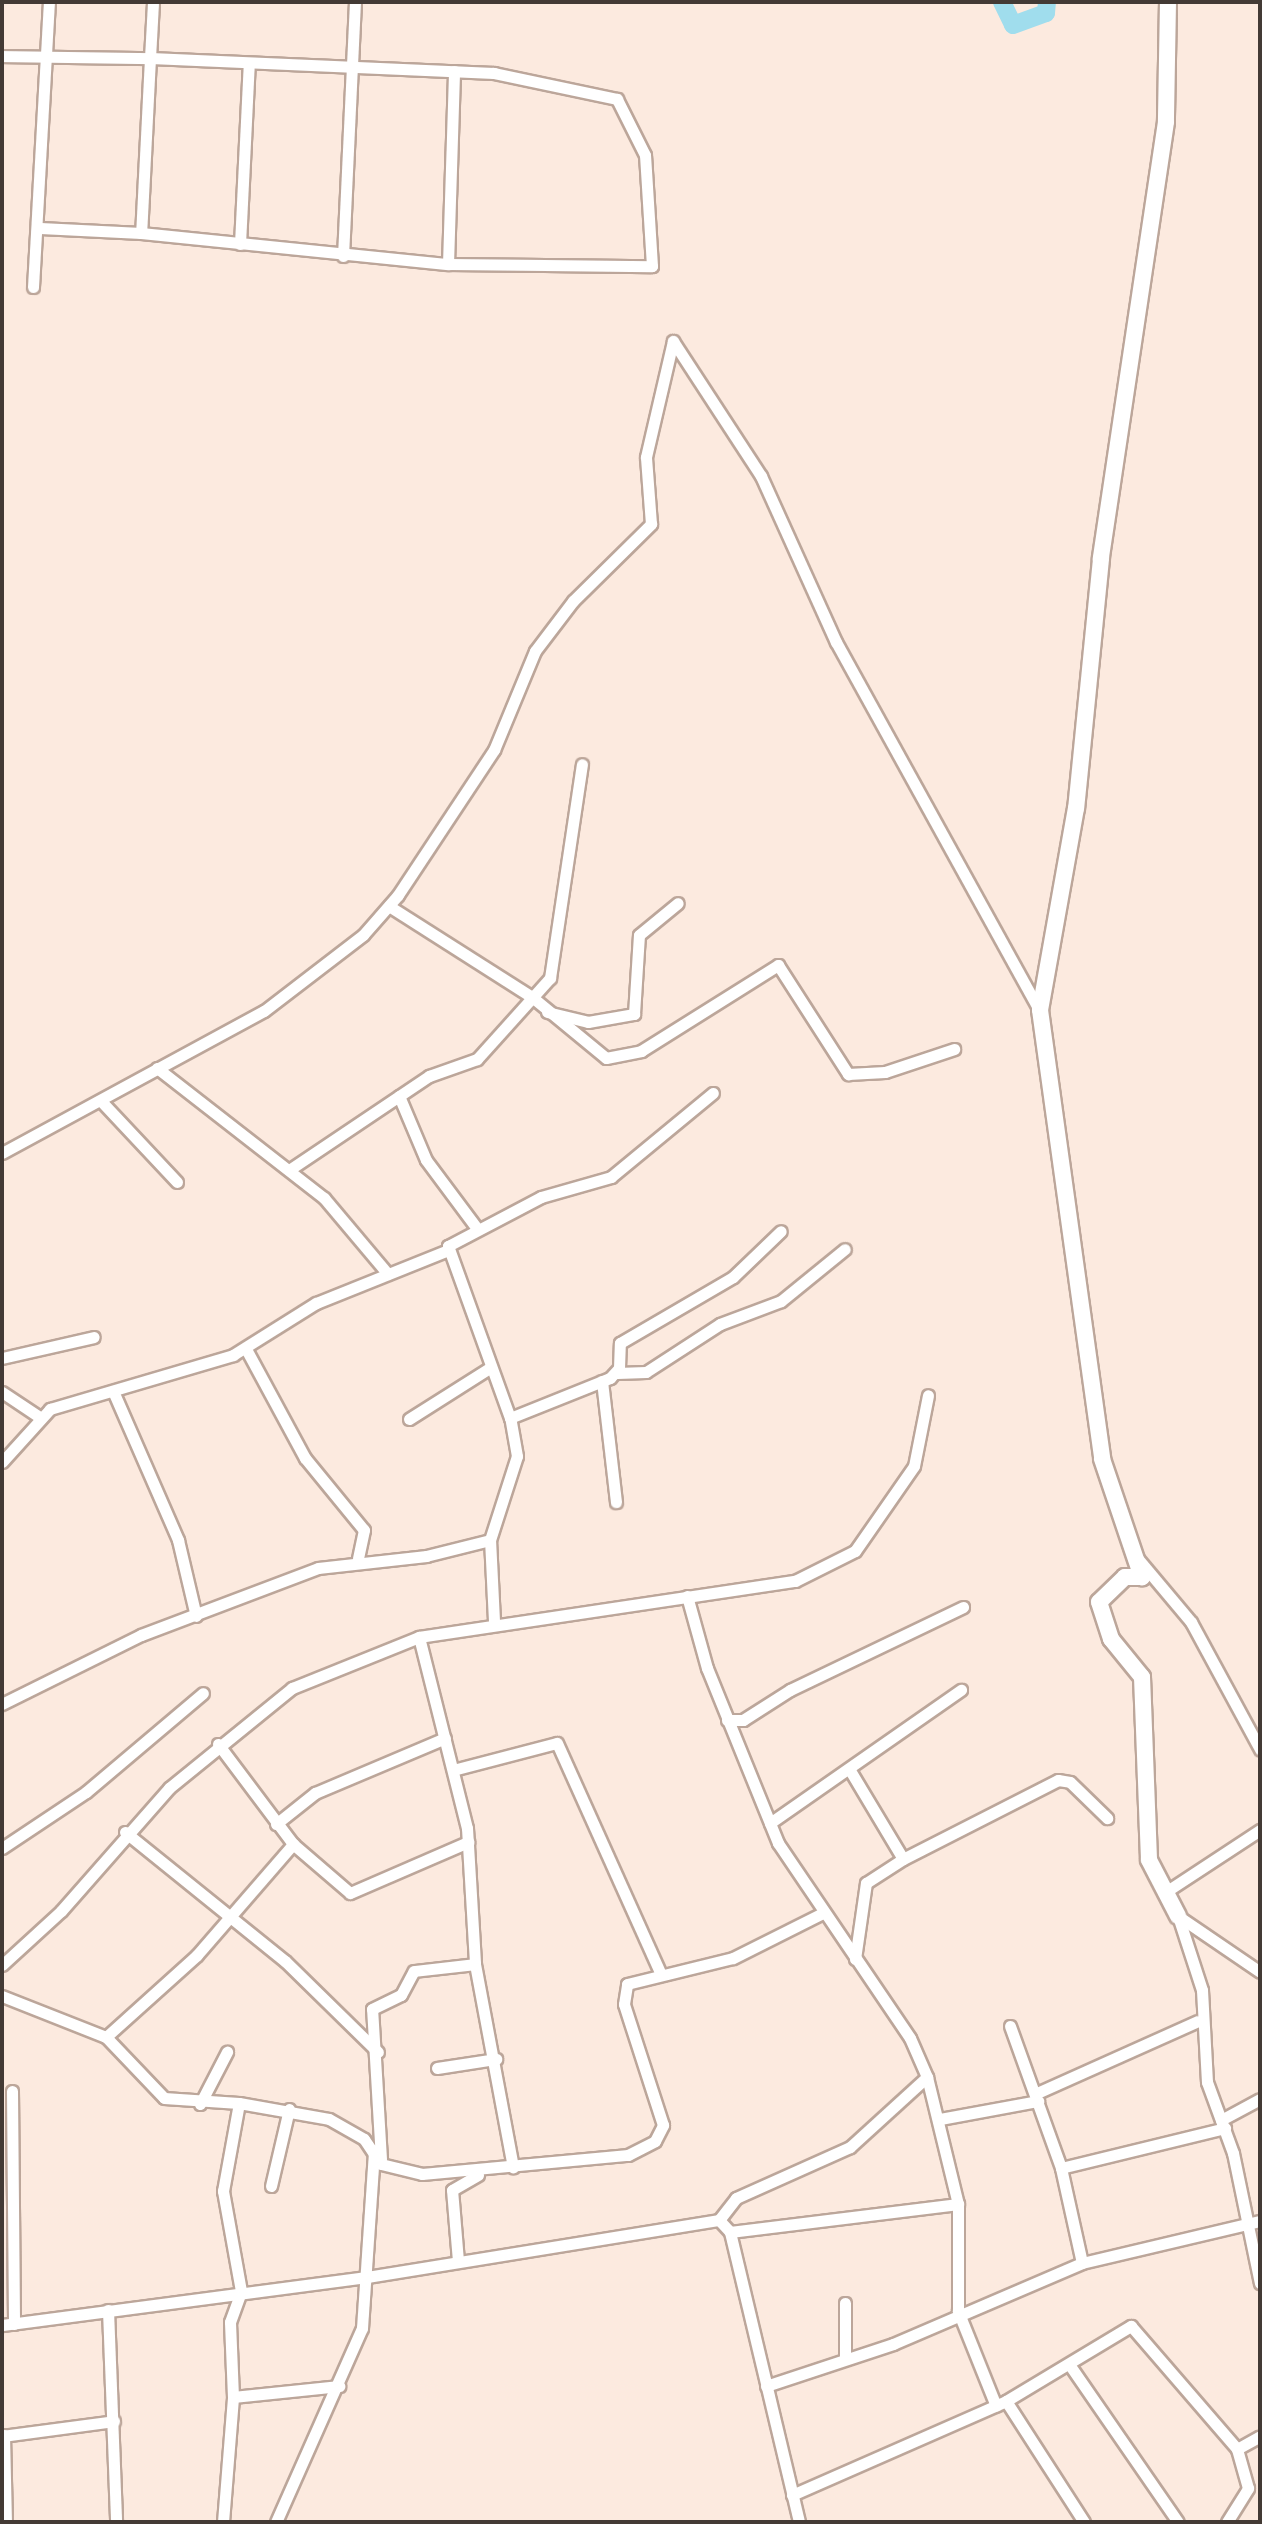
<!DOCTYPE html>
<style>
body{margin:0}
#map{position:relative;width:1262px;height:2524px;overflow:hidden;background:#fceadf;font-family:Lato,sans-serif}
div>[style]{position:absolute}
.river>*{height:18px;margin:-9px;padding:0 9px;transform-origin:9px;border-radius:9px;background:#a0dded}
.roads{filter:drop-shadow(2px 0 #bca69a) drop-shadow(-2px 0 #bca69a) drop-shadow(0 2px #bca69a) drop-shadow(0 -2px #bca69a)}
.street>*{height:11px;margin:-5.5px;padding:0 5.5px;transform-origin:5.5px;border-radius:5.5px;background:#fff}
.secondary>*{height:16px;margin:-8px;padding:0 8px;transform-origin:8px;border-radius:8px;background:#fff}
span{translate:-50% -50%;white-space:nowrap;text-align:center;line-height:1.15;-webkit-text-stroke:7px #fff;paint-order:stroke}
.frame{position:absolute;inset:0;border:4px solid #433a35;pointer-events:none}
</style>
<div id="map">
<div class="river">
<i style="left:1002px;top:2px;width:25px;rotate:64deg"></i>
<i style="left:1013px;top:25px;width:35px;rotate:-20deg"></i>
<i style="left:1046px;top:13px;width:11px;rotate:-85deg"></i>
</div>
<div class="roads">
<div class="street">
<i style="left:2px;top:56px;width:148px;rotate:0.8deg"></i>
<i style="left:150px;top:58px;width:175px;rotate:92.9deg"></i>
<i style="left:141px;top:233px;width:101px;rotate:-177.2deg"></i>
<i style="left:141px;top:233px;width:309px;rotate:5.8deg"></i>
<i style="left:448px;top:264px;width:204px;rotate:0.6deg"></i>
<i style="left:652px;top:266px;width:111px;rotate:-93.6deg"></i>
<i style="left:645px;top:155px;width:63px;rotate:-116.6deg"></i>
<i style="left:617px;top:99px;width:126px;rotate:-168.1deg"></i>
<i style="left:494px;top:73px;width:344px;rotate:-177.5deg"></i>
<i style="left:150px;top:58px;width:56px;rotate:-86.9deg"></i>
<i style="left:240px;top:244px;width:181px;rotate:-87.2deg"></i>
<i style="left:343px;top:256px;width:254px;rotate:-87.3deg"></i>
<i style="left:448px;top:264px;width:193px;rotate:-88.2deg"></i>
<i style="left:33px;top:287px;width:285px;rotate:-86.8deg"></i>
<i style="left:673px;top:341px;width:161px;rotate:56.9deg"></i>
<i style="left:761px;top:476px;width:182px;rotate:65.7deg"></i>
<i style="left:836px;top:642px;width:419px;rotate:61.1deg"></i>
<i style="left:389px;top:906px;width:169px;rotate:32.5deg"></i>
<i style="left:532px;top:997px;width:96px;rotate:39.5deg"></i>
<i style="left:606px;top:1058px;width:36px;rotate:-11deg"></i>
<i style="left:641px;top:1051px;width:162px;rotate:-32.1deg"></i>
<i style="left:778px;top:965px;width:130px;rotate:57.3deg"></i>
<i style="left:848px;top:1074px;width:37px;rotate:-3deg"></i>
<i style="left:885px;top:1072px;width:73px;rotate:-18.4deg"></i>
<i style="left:547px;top:1012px;width:42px;rotate:13.7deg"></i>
<i style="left:588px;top:1022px;width:47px;rotate:-9.9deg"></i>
<i style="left:634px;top:1014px;width:79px;rotate:-86.4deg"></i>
<i style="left:639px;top:935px;width:50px;rotate:-39.4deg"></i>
<i style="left:157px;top:1068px;width:212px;rotate:37.9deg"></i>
<i style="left:324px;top:1198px;width:99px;rotate:49.9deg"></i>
<i style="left:399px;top:1096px;width:69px;rotate:67.1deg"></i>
<i style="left:426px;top:1160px;width:84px;rotate:53.3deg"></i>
<i style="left:101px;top:1101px;width:111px;rotate:46.8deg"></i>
<i style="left:2px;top:1153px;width:298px;rotate:-28.5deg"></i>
<i style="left:264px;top:1011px;width:125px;rotate:-37.5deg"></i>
<i style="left:363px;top:935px;width:53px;rotate:-48.8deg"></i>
<i style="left:398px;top:895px;width:174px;rotate:-56.5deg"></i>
<i style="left:494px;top:750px;width:107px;rotate:-67.5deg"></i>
<i style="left:535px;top:651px;width:63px;rotate:-52.8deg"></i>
<i style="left:573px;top:601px;width:110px;rotate:-44.6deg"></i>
<i style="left:651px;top:524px;width:67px;rotate:-94.3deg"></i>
<i style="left:646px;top:457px;width:119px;rotate:-76.9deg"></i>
<i style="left:289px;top:1170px;width:169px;rotate:-33.9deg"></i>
<i style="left:429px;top:1076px;width:51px;rotate:-19.5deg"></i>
<i style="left:477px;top:1059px;width:109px;rotate:-48deg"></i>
<i style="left:550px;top:978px;width:216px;rotate:-81.5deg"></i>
<i style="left:246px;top:1349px;width:124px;rotate:61.6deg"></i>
<i style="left:305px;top:1458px;width:93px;rotate:50.7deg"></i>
<i style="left:364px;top:1530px;width:29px;rotate:102deg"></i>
<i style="left:2px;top:1358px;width:94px;rotate:-12.9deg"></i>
<i style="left:617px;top:1373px;width:29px;rotate:-2deg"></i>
<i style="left:646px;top:1372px;width:88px;rotate:-33deg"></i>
<i style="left:720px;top:1324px;width:65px;rotate:-20.7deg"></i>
<i style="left:781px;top:1301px;width:82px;rotate:-39.1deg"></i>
<i style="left:602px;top:1381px;width:122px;rotate:83.4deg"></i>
<i style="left:113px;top:1391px;width:163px;rotate:66.4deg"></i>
<i style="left:178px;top:1540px;width:78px;rotate:76.7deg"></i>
<i style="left:2px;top:1392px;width:43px;rotate:33.7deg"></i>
<i style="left:510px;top:1418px;width:183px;rotate:-109.8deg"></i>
<i style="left:448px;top:1246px;width:105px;rotate:-27.8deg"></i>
<i style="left:541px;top:1197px;width:73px;rotate:-15.9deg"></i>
<i style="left:611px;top:1177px;width:132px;rotate:-39.5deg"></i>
<i style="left:409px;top:1419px;width:97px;rotate:-32.4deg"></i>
<i style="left:2px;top:1462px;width:72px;rotate:-47.8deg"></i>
<i style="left:50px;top:1409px;width:191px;rotate:-16.4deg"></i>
<i style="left:233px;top:1355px;width:98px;rotate:-32.1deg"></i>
<i style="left:316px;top:1303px;width:140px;rotate:-21.8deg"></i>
<i style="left:1139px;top:1560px;width:81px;rotate:50deg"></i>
<i style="left:1191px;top:1622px;width:145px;rotate:61.5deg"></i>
<i style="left:687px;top:1596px;width:75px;rotate:74.5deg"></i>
<i style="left:707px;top:1668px;width:189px;rotate:67.9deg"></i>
<i style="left:778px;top:1843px;width:235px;rotate:55.9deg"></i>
<i style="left:910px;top:2038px;width:43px;rotate:66.4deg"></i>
<i style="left:927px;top:2077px;width:131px;rotate:76.3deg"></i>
<i style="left:958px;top:2204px;width:107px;rotate:90deg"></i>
<i style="left:958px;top:2311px;width:102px;rotate:68.2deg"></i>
<i style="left:494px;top:1621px;width:81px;rotate:-92.8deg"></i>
<i style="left:490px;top:1540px;width:88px;rotate:-72.2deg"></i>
<i style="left:517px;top:1456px;width:39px;rotate:-100deg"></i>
<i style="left:510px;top:1418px;width:108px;rotate:-21.8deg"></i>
<i style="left:610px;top:1378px;width:13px;rotate:-48deg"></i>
<i style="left:619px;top:1368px;width:25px;rotate:-88deg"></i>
<i style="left:620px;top:1343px;width:131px;rotate:-30.3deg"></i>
<i style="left:733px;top:1277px;width:66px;rotate:-43.8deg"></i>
<i style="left:419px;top:1637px;width:197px;rotate:75.9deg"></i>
<i style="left:467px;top:1828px;width:136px;rotate:86.6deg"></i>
<i style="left:475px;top:1964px;width:207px;rotate:79.4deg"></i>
<i style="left:2px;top:1704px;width:155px;rotate:-26.4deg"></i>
<i style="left:141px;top:1635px;width:189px;rotate:-20.7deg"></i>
<i style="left:318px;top:1568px;width:109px;rotate:-6.3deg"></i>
<i style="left:426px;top:1556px;width:66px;rotate:-14deg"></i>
<i style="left:727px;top:1720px;width:16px"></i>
<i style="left:743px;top:1720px;width:56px;rotate:-32.6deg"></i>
<i style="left:790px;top:1690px;width:192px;rotate:-25.6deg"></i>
<i style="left:218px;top:1744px;width:125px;rotate:53.1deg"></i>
<i style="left:293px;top:1844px;width:75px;rotate:40.7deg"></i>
<i style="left:350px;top:1893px;width:129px;rotate:-23.4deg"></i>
<i style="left:453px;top:1770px;width:107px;rotate:-14.6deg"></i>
<i style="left:557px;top:1743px;width:251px;rotate:65.8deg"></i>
<i style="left:851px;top:1772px;width:101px;rotate:59.1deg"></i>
<i style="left:770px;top:1823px;width:233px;rotate:-34.9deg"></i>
<i style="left:276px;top:1824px;width:50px;rotate:-38.5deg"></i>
<i style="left:315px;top:1793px;width:141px;rotate:-22.9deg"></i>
<i style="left:125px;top:1832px;width:206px;rotate:38.9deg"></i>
<i style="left:285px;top:1961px;width:130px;rotate:44.4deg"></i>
<i style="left:2px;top:1848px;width:101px;rotate:-33.7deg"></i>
<i style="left:86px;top:1792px;width:153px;rotate:-40.2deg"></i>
<i style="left:1164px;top:1893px;width:115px;rotate:-33.3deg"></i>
<i style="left:1178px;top:1916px;width:78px;rotate:72deg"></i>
<i style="left:1202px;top:1990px;width:92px;rotate:86.9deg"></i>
<i style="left:1207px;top:2082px;width:76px;rotate:69.9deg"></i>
<i style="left:1233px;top:2153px;width:133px;rotate:78.3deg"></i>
<i style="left:1178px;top:1916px;width:99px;rotate:34.3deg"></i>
<i style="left:855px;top:1959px;width:77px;rotate:-81.8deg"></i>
<i style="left:866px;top:1883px;width:44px;rotate:-33deg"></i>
<i style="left:903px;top:1859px;width:174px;rotate:-27deg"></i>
<i style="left:1058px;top:1780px;width:12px;rotate:9deg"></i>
<i style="left:1070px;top:1782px;width:52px;rotate:44.2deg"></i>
<i style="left:2px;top:1965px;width:80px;rotate:-42.5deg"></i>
<i style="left:61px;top:1911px;width:164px;rotate:-48.7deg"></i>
<i style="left:169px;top:1788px;width:159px;rotate:-39.1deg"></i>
<i style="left:292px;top:1688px;width:137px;rotate:-21.9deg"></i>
<i style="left:419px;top:1637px;width:380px;rotate:-8.5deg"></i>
<i style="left:795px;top:1581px;width:67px;rotate:-26.6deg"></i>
<i style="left:855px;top:1551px;width:103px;rotate:-55.2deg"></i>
<i style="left:914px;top:1466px;width:72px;rotate:-78.8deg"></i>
<i style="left:2px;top:1996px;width:112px;rotate:21.5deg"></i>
<i style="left:106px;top:2037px;width:84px;rotate:46.4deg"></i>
<i style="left:164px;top:2098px;width:75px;rotate:3.8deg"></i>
<i style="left:1010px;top:2026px;width:151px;rotate:70.2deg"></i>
<i style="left:1061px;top:2168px;width:97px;rotate:77.5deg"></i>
<i style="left:1082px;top:2263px;width:183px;rotate:-13.3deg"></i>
<i style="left:106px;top:2037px;width:122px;rotate:-42deg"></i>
<i style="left:197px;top:1955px;width:147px;rotate:-49.1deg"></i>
<i style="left:437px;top:2068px;width:60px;rotate:-8.7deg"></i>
<i style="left:12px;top:2091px;width:233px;rotate:89.5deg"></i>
<i style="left:1037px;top:2093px;width:176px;rotate:-24.1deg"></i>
<i style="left:200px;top:2104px;width:59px;rotate:-62.6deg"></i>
<i style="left:940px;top:2119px;width:100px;rotate:-10.4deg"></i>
<i style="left:1221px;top:2120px;width:44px;rotate:-28.3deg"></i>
<i style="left:381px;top:2159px;width:150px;rotate:-93.4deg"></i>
<i style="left:372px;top:2009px;width:32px;rotate:-26deg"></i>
<i style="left:401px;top:1995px;width:27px;rotate:-62deg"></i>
<i style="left:414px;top:1971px;width:61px;rotate:-6.5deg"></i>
<i style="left:1061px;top:2168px;width:169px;rotate:-13.7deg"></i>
<i style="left:271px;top:2186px;width:79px;rotate:-76.8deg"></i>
<i style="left:719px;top:2220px;width:28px;rotate:-52deg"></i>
<i style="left:736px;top:2198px;width:125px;rotate:-24.1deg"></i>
<i style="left:850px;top:2147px;width:104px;rotate:-42.3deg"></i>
<i style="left:730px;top:2232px;width:230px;rotate:-7deg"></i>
<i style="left:458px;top:2261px;width:71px;rotate:-94.8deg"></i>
<i style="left:452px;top:2190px;width:30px;rotate:-30deg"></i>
<i style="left:845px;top:2303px;width:53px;rotate:90deg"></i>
<i style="left:108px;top:2310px;width:212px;rotate:87.8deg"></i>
<i style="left:2px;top:2325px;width:368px;rotate:-7.5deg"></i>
<i style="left:367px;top:2277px;width:357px;rotate:-9.2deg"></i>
<i style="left:719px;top:2220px;width:16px;rotate:47deg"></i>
<i style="left:730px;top:2232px;width:298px;rotate:76.6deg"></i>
<i style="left:1071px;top:2367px;width:188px;rotate:55.4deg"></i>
<i style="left:766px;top:2386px;width:134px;rotate:-18.3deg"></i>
<i style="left:893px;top:2344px;width:206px;rotate:-23.2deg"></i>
<i style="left:233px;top:2397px;width:107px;rotate:-5.9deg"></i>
<i style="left:1006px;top:2401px;width:144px;rotate:57.2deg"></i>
<i style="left:4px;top:2435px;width:87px;rotate:88.7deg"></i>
<i style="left:2px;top:2436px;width:113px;rotate:-7.6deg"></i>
<i style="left:792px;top:2495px;width:234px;rotate:-23.7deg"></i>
<i style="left:1006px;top:2401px;width:146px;rotate:-31deg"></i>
<i style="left:1131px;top:2326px;width:162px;rotate:49.2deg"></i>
<i style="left:223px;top:2522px;width:125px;rotate:-85.4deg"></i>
<i style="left:233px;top:2397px;width:75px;rotate:-92.3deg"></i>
<i style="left:230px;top:2322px;width:33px;rotate:-70deg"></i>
<i style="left:241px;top:2291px;width:102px;rotate:-100.2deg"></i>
<i style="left:223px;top:2191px;width:89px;rotate:-79.7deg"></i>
<i style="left:239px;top:2103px;width:91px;rotate:10.1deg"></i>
<i style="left:329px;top:2119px;width:40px;rotate:29.7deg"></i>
<i style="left:364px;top:2139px;width:30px;rotate:56deg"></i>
<i style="left:381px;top:2164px;width:42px;rotate:13.7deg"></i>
<i style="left:422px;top:2174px;width:207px;rotate:-5.3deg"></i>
<i style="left:628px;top:2155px;width:30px;rotate:-27deg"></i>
<i style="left:655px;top:2141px;width:18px;rotate:-63deg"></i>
<i style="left:663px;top:2125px;width:127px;rotate:-107.9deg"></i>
<i style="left:624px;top:2004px;width:20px;rotate:-81deg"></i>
<i style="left:627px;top:1984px;width:109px;rotate:-13.8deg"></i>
<i style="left:733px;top:1958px;width:98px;rotate:-26.6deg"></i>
<i style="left:276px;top:2522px;width:212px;rotate:-66.1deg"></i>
<i style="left:362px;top:2328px;width:178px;rotate:-86.1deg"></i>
<i style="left:1227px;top:2522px;width:40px;rotate:-58deg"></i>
<i style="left:1248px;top:2488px;width:41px;rotate:-105.8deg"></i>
<i style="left:1237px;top:2449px;width:26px;rotate:-29deg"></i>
</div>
<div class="secondary">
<i style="left:1168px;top:2px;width:120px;rotate:91deg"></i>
<i style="left:1166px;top:122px;width:442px;rotate:98.5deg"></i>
<i style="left:1101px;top:559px;width:250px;rotate:95.7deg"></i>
<i style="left:1076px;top:808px;width:205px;rotate:100.1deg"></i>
<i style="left:1040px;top:1010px;width:453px;rotate:82.1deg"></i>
<i style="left:1102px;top:1459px;width:125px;rotate:71.3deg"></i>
<i style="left:1142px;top:1577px;width:17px;rotate:180deg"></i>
<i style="left:1125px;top:1577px;width:36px;rotate:136deg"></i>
<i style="left:1099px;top:1602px;width:39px;rotate:72deg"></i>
<i style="left:1111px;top:1639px;width:49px;rotate:50.8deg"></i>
<i style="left:1142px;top:1677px;width:183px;rotate:87.8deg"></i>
<i style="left:1149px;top:1860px;width:63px;rotate:62.6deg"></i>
</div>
</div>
<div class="frame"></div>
</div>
